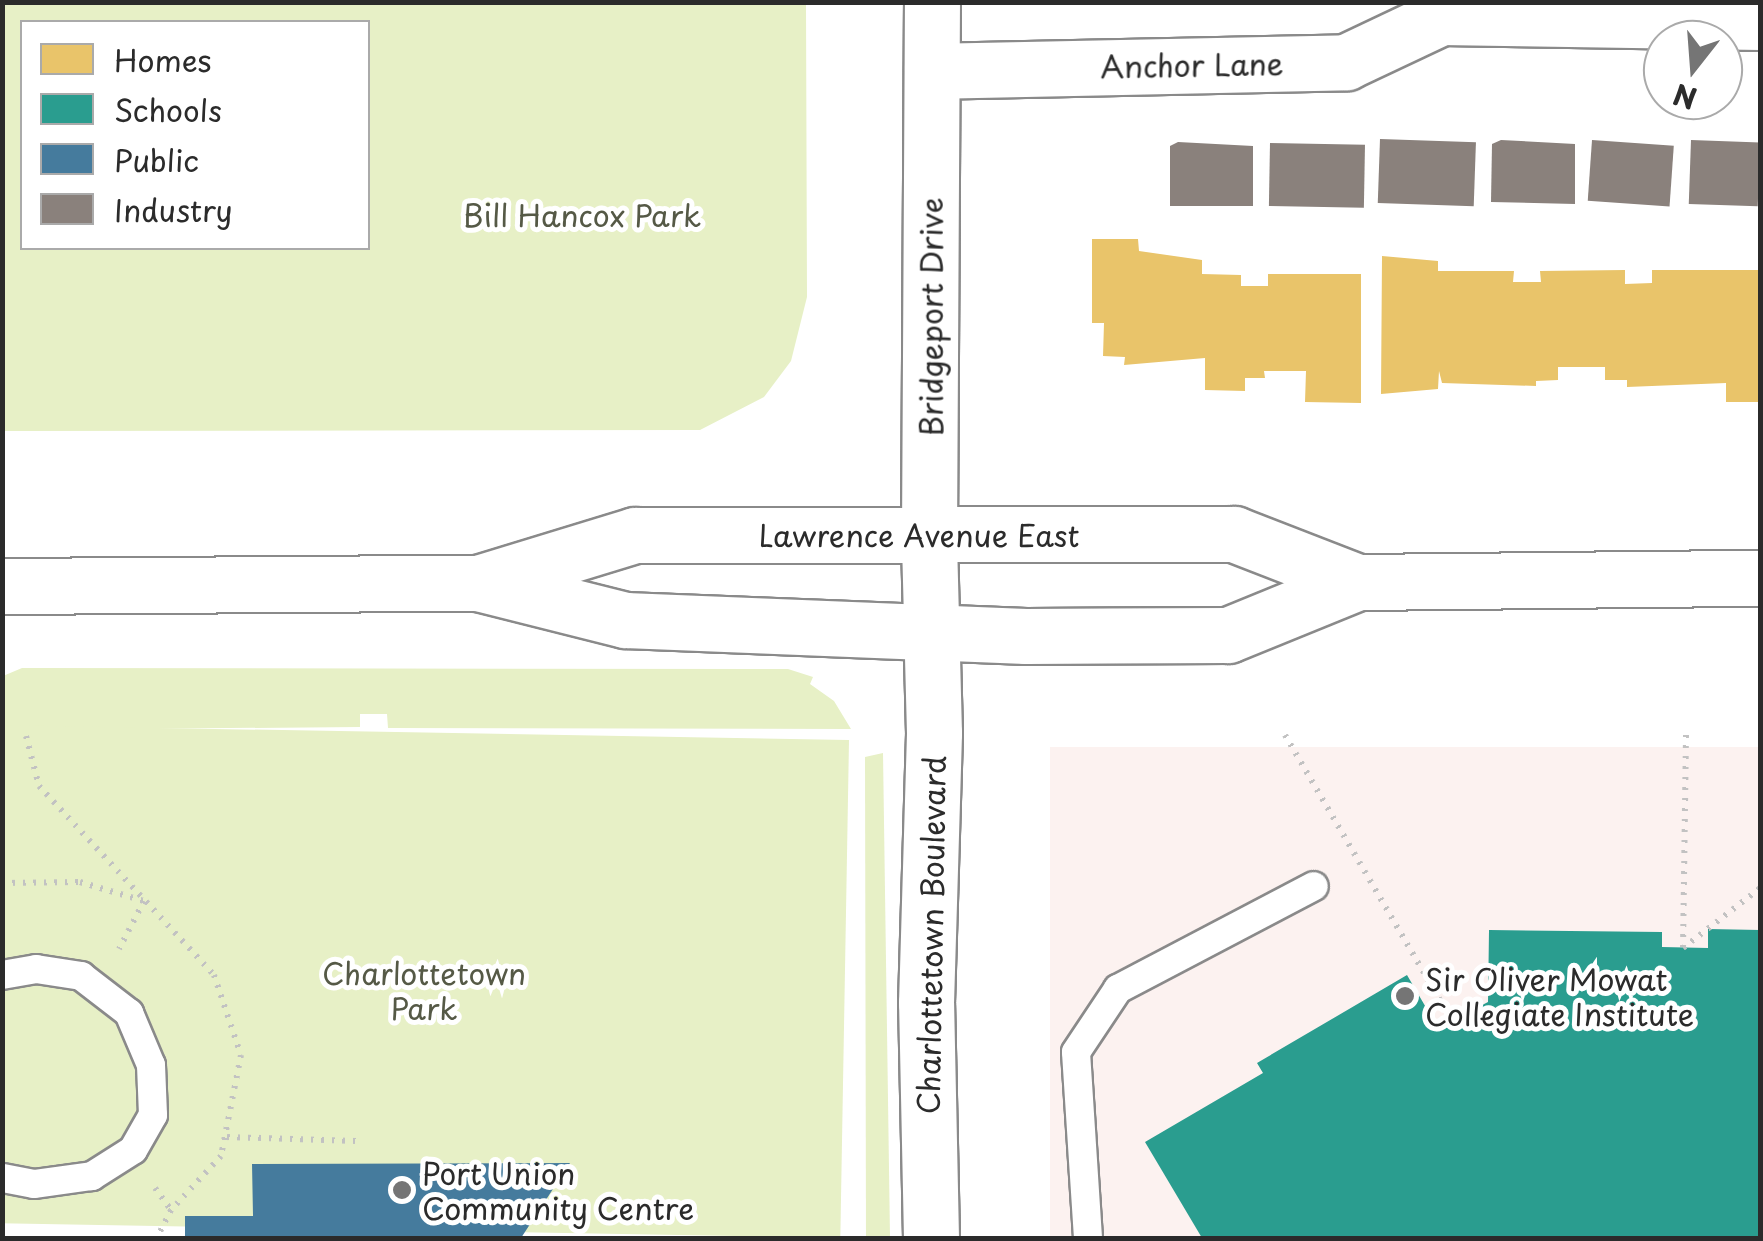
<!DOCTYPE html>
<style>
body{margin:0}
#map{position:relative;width:1763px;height:1241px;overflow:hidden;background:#fff;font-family:"Playpen Sans",sans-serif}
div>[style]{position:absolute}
.built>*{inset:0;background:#fcf2f0;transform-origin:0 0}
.green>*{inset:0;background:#e7f0c6;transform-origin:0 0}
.homes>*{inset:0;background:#e9c46a}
.schools>*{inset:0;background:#2a9d8f}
.public>*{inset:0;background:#457b9d}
.industry>*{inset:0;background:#8a817c;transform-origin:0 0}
.path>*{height:6px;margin-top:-3px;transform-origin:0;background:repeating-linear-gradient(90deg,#c2c2c2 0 2.5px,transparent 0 10.5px)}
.roads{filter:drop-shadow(2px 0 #8a8a8a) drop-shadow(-2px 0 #8a8a8a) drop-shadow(0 2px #8a8a8a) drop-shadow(0 -2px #8a8a8a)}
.lane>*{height:28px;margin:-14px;padding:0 14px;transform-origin:14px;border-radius:14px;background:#fff}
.street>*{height:55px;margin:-27.5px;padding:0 27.5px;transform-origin:27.5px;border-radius:27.5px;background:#fff}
.secondary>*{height:55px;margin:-27.5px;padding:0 27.5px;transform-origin:27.5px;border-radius:27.5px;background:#fff}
.dots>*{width:28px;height:28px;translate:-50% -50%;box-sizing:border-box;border:5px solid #fff;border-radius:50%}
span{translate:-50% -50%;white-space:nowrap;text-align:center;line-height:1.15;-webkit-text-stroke:10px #fff;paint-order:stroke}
.street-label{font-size:30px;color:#2b2b2b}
.park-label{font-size:30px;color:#555946}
.poi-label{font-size:30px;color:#2b2b2b}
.left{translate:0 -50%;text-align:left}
.frame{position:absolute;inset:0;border:5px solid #2b2b2b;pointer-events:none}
.legend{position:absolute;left:20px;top:20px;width:350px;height:230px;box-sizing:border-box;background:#fff;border:2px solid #aaa;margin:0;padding:12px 18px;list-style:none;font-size:30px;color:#2b2b2b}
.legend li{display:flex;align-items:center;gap:20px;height:50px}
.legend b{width:50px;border:2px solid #aaa}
.north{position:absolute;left:1643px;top:20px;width:100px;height:100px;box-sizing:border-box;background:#fff;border:2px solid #aaa;border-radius:50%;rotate:197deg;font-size:28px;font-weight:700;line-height:40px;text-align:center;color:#2b2b2b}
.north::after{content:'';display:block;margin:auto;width:35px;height:45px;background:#757575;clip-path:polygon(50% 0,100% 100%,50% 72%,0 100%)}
</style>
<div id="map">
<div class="built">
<i style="left:1760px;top:747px;width:491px;height:710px;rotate:90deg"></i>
</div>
<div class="green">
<i style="clip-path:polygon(evenodd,2px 3px,806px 3px,807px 297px,791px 361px,764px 397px,700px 430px,3px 431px,2px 3px,22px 22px,368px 22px,368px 248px,22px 248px,22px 22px)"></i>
<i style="clip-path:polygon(22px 668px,788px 669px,813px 677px,810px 684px,834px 701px,851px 729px,388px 728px,387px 714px,360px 714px,360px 727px,3px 730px,3px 676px)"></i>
<i style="left:849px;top:740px;width:498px;height:846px;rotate:91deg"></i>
<i style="clip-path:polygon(883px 753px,890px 1238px,866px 1238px,865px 757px)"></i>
</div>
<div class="homes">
<i style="clip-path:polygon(1092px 239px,1138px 239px,1139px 251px,1202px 260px,1202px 274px,1241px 275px,1241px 286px,1268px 286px,1268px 274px,1361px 274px,1361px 403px,1305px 402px,1306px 371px,1264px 371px,1265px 378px,1245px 378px,1245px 391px,1205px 390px,1205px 358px,1124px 365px,1125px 357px,1103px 356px,1104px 323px,1092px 323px)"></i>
<i style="clip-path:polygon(1382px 256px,1438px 261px,1438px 271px,1514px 271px,1513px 282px,1541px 282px,1540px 271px,1625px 270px,1625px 284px,1652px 283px,1652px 270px,1760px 270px,1760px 402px,1726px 402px,1726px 383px,1627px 387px,1627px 380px,1605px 380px,1605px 367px,1558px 367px,1558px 380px,1536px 381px,1536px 386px,1442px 383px,1439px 371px,1438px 389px,1381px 394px)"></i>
</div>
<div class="schools">
<i style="clip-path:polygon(1708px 929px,1760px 930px,1760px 1238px,1202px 1238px,1145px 1142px,1263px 1073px,1257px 1063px,1407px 975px,1438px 1028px,1488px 1002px,1489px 930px,1662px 932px,1662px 947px,1708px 948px)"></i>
</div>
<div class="public">
<i style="clip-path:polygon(570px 1163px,521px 1238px,185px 1238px,185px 1216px,253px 1216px,252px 1164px)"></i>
</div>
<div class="industry">
<i style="left:1380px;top:139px;width:96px;height:64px;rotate:2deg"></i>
<i style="clip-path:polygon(1501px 140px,1575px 144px,1575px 204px,1491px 202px,1492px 144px)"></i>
<i style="left:1592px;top:140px;width:82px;height:61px;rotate:4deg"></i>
<i style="left:1691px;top:140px;width:69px;height:64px;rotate:2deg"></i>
<i style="clip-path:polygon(1178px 142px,1253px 146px,1253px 206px,1170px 206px,1170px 146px)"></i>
<i style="left:1270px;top:143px;width:95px;height:63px;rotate:1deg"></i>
</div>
<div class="path">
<i style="left:1285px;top:735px;width:331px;rotate:59.7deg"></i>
<i style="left:1686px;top:735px;width:213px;rotate:90.8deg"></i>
<i style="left:1683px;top:948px;width:98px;rotate:-37.9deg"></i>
<i style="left:26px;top:736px;width:52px;rotate:75.4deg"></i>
<i style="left:39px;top:786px;width:258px;rotate:47.2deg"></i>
<i style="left:214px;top:975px;width:84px;rotate:71.4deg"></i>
<i style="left:241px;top:1055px;width:103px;rotate:101.2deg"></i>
<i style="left:221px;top:1156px;width:74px;rotate:132.8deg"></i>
<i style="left:171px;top:1210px;width:31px;rotate:117deg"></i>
<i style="left:2px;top:883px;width:78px;rotate:-0.7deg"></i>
<i style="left:80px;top:882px;width:67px;rotate:16.5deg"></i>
<i style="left:144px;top:901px;width:54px;rotate:117.5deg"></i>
<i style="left:227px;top:1137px;width:129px;rotate:1.8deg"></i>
<i style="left:155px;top:1188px;width:27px;rotate:54deg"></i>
</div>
<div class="roads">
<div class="lane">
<i style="left:2px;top:975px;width:35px;rotate:-10deg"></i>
<i style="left:36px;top:969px;width:46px;rotate:8.8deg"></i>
<i style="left:81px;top:976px;width:61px;rotate:37.6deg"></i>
<i style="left:129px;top:1013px;width:56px;rotate:67.1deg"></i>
<i style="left:151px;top:1065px;width:50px;rotate:87.7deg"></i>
<i style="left:153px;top:1115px;width:40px;rotate:119.7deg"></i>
<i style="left:133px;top:1150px;width:49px;rotate:147.6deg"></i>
<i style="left:92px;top:1176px;width:59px;rotate:172.1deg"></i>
<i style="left:34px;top:1184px;width:33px;rotate:-169deg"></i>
<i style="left:1088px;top:1238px;width:186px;rotate:-93.7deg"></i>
<i style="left:1076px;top:1052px;width:76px;rotate:-56.3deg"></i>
<i style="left:1118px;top:989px;width:221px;rotate:-27.7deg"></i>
</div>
<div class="street">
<i style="left:1441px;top:2px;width:15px;rotate:90deg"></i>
<i style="left:1441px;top:17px;width:319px;rotate:0.9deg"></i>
<i style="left:932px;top:71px;width:414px;rotate:-1.2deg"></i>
<i style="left:1346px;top:62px;width:105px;rotate:-25.3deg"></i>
<i style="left:931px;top:1238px;width:235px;rotate:-91.2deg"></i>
<i style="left:926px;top:1003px;width:270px;rotate:-88.3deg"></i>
<i style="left:934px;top:733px;width:197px;rotate:-91.5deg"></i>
<i style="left:929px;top:536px;width:534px;rotate:-89.68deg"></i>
</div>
<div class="secondary">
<i style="left:478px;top:583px;width:164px;rotate:-17deg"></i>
<i style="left:635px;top:535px;width:599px;rotate:-0.1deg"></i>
<i style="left:1234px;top:534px;width:133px;rotate:21.2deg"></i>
<i style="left:2px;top:586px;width:476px;rotate:-0.4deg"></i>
<i style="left:478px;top:583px;width:152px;rotate:14.1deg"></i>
<i style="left:625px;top:620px;width:401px;rotate:2.3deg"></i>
<i style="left:1026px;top:636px;width:202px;rotate:-0.3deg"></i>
<i style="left:1228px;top:635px;width:140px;rotate:-22.2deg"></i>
<i style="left:1358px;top:582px;width:402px;rotate:-0.6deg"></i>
</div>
</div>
<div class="dots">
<i style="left:1405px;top:996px;background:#757575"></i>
<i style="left:402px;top:1190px;background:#757575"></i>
</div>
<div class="street-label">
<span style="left:1192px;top:65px;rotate:-1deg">Anchor Lane</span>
<span style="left:931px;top:317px;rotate:-90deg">Bridgeport Drive</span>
<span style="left:919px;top:535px">Lawrence Avenue East</span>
<span style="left:931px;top:935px;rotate:-89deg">Charlottetown Boulevard</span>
</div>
<div class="park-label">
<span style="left:582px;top:215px">Bill Hancox Park</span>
<span style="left:424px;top:990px">Charlottetown<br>Park</span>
</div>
<div class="poi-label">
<span class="left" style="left:1425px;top:996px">Sir Oliver Mowat<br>Collegiate Institute</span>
<span class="left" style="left:422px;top:1190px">Port Union<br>Community Centre</span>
</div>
<div class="frame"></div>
<ul class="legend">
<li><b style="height:28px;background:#e9c46a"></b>Homes</li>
<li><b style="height:28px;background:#2a9d8f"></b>Schools</li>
<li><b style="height:28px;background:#457b9d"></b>Public</li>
<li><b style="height:28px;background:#8a817c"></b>Industry</li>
</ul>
<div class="north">N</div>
</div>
